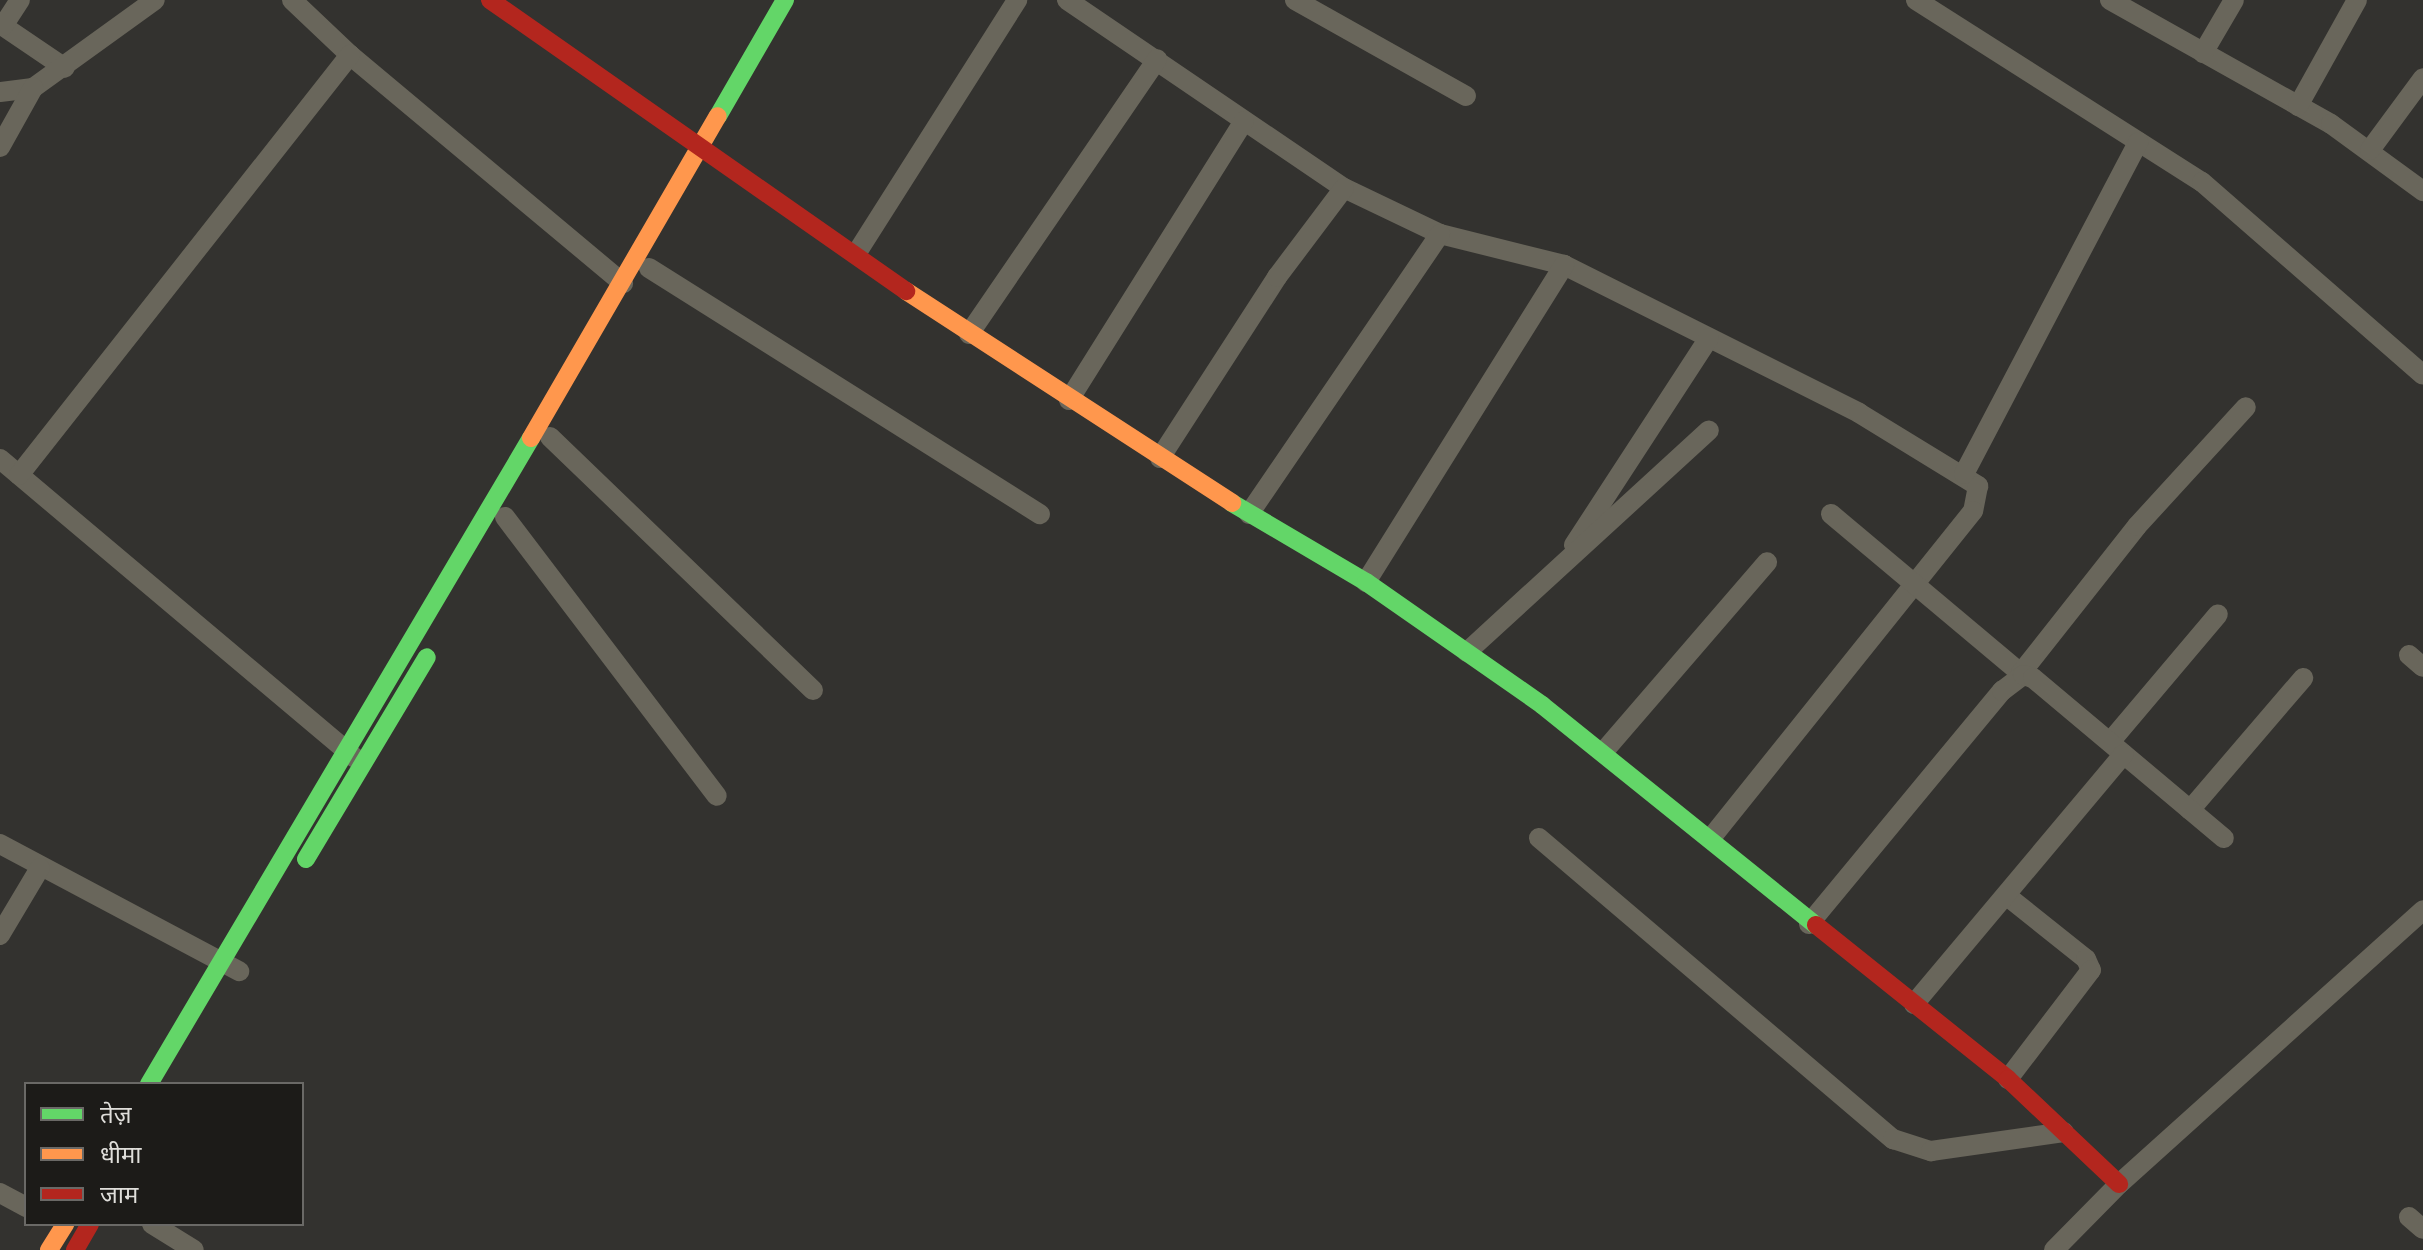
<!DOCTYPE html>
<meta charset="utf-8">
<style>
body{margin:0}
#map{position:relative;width:2423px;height:1250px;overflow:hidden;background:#33322f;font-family:Literata,"Noto Sans Devanagari",serif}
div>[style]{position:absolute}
.street>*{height:20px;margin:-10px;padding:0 10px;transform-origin:10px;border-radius:10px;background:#69665b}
.fast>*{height:18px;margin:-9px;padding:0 9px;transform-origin:9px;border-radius:9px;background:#63d668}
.slow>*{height:18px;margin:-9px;padding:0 9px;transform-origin:9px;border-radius:9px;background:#ff974d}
.jam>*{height:18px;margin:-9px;padding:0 9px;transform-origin:9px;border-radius:9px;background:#b3261e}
span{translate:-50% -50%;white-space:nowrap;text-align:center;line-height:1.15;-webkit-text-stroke:7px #1c1b18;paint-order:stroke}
.legend{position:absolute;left:24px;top:1082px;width:280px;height:144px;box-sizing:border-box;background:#1c1b18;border:2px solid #6a6966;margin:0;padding:10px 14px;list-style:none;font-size:24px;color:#dfdeda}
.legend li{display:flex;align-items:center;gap:16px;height:40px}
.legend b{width:40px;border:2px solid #6a6966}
</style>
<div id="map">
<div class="street">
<i style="left:292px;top:0;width:80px;rotate:43.5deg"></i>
<i style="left:350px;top:55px;width:356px;rotate:39.9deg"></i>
<i style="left:1067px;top:0;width:335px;rotate:34.2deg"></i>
<i style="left:1344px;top:188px;width:106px;rotate:25.6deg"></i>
<i style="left:1440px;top:234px;width:128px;rotate:14deg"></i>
<i style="left:1564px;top:265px;width:330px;rotate:26.6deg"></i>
<i style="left:1859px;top:413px;width:140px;rotate:31.5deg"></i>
<i style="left:1978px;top:486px;width:25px;rotate:101deg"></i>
<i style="left:1973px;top:511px;width:420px;rotate:128.7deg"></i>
<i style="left:1295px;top:0;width:196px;rotate:29.3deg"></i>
<i style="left:1916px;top:0;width:339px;rotate:32.5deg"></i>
<i style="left:2202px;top:182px;width:293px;rotate:41.1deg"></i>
<i style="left:2110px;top:0;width:253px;rotate:29.3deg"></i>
<i style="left:2331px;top:124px;width:114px;rotate:36.1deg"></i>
<i style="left:0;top:24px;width:78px;rotate:34.1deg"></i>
<i style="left:3px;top:26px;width:31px;rotate:-57deg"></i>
<i style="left:2203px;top:53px;width:61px;rotate:-59.7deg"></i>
<i style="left:0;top:92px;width:33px;rotate:-7deg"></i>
<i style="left:33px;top:88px;width:150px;rotate:-35.8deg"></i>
<i style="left:2298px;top:106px;width:121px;rotate:-60.9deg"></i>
<i style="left:0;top:147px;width:68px;rotate:-60.8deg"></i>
<i style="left:2370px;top:150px;width:89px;rotate:-53.6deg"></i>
<i style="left:856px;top:254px;width:301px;rotate:-57.6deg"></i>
<i style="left:649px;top:268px;width:462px;rotate:32.2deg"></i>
<i style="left:969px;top:334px;width:333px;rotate:-55.6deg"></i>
<i style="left:1069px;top:400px;width:329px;rotate:-57.9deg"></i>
<i style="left:550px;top:437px;width:365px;rotate:43.9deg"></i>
<i style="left:1160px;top:458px;width:216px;rotate:-57.1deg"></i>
<i style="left:1277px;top:277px;width:111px;rotate:-53deg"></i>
<i style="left:0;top:459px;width:464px;rotate:40.1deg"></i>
<i style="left:1964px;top:474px;width:375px;rotate:-62.3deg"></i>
<i style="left:19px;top:475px;width:535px;rotate:-51.76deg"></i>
<i style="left:1249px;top:514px;width:339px;rotate:-55.7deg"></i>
<i style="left:1831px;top:514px;width:251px;rotate:40deg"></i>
<i style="left:505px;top:517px;width:350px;rotate:52.8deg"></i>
<i style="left:1574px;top:545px;width:247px;rotate:-56.9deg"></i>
<i style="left:1366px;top:582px;width:374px;rotate:-58deg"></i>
<i style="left:1467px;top:652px;width:328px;rotate:-42.5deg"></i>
<i style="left:2409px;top:655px;width:18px;rotate:41deg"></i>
<i style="left:2021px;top:673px;width:187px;rotate:-51.7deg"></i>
<i style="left:2137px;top:526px;width:161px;rotate:-47.5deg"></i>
<i style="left:2110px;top:742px;width:167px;rotate:-49.8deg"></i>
<i style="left:1605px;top:750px;width:248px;rotate:-49.2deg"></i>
<i style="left:2190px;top:810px;width:174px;rotate:-49.4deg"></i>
<i style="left:1539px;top:838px;width:465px;rotate:40.4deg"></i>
<i style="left:1893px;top:1139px;width:40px;rotate:18deg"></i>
<i style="left:1931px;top:1151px;width:134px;rotate:-8.1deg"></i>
<i style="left:0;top:844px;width:271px;rotate:28deg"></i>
<i style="left:2007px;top:896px;width:101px;rotate:38.6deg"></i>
<i style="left:2086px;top:959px;width:12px;rotate:66deg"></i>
<i style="left:2091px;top:970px;width:137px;rotate:127.3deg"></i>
<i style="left:1809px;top:924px;width:303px;rotate:-50.4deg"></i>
<i style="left:2002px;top:691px;width:26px;rotate:-37deg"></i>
<i style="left:2023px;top:675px;width:10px;rotate:17deg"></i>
<i style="left:2033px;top:678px;width:249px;rotate:40deg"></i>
<i style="left:0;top:935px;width:78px;rotate:-59.2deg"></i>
<i style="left:1914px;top:1004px;width:326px;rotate:-50deg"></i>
<i style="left:0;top:1193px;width:30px;rotate:28deg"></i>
<i style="left:2409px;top:1217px;width:18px;rotate:41deg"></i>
<i style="left:152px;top:1224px;width:49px;rotate:31.8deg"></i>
<i style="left:2054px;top:1250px;width:93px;rotate:-45.4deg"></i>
<i style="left:2119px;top:1184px;width:409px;rotate:-42deg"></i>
</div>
<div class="fast">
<i style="left:718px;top:116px;width:134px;rotate:-60deg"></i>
<i style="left:1232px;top:503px;width:156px;rotate:30.5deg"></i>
<i style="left:1366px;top:582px;width:215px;rotate:34.9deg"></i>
<i style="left:1542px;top:705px;width:351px;rotate:38.8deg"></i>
<i style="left:306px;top:859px;width:235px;rotate:-59.1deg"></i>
<i style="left:149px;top:1084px;width:750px;rotate:-59.4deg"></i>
</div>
<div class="slow">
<i style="left:906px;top:291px;width:389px;rotate:33deg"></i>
<i style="left:531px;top:438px;width:372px;rotate:-59.9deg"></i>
<i style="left:49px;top:1250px;width:31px;rotate:-58deg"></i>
</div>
<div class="jam">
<i style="left:490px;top:0;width:508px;rotate:34.97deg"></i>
<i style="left:1816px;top:925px;width:246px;rotate:38.7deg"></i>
<i style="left:2008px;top:1079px;width:153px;rotate:43.4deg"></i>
<i style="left:75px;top:1250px;width:30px;rotate:-60deg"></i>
</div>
<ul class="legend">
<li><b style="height:10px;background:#63d668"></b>तेज़</li>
<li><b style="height:10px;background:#ff974d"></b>धीमा</li>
<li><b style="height:10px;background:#b3261e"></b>जाम</li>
</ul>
</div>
